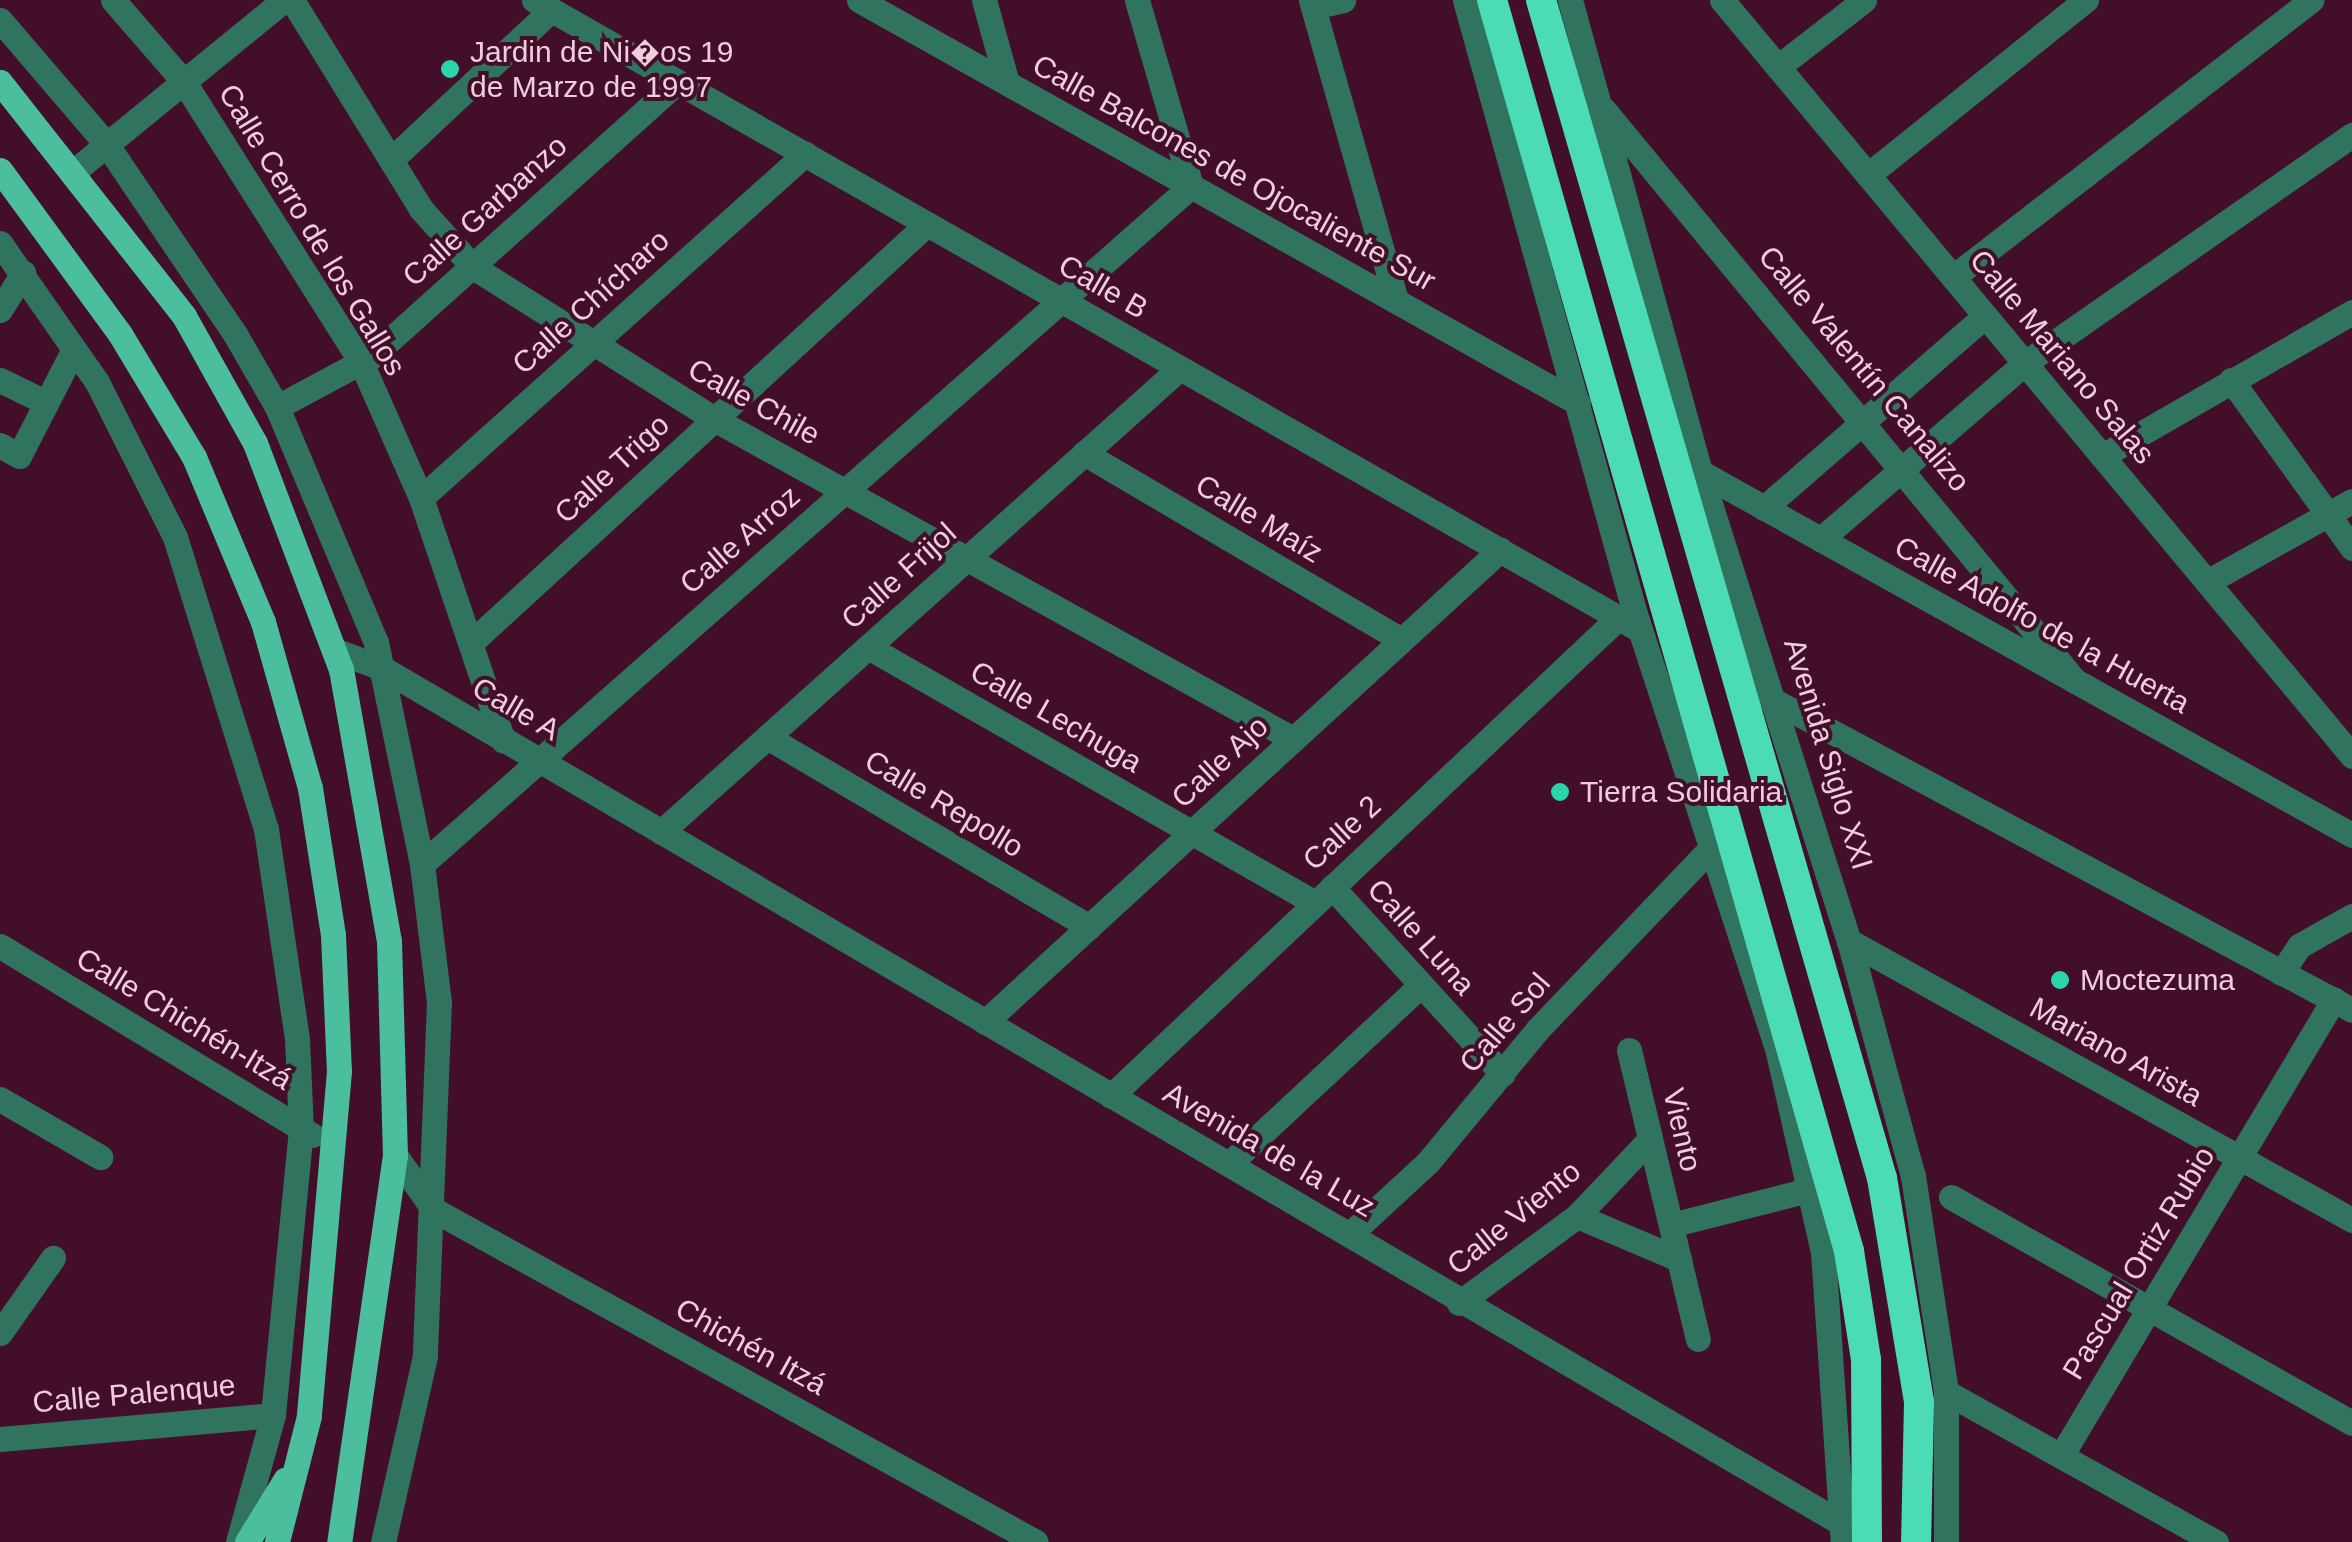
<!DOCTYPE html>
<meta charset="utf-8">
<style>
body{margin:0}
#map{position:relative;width:2352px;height:1542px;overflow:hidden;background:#420e2a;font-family:Arial,sans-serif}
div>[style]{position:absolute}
.minor>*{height:25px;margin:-12.5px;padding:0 12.5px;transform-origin:12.5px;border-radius:12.5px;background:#307460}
.major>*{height:25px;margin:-12.5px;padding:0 12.5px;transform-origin:12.5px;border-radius:12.5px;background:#4abe9d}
.highway>*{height:30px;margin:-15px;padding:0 15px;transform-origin:15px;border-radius:15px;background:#4bdcb5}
.dots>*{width:28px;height:28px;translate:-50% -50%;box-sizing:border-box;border:5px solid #420e2a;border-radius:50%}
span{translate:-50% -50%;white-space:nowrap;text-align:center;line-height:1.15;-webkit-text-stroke:8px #420e2a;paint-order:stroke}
.poi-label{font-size:30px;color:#f0cddc}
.left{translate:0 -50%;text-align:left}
.street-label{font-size:30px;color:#f0cddc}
</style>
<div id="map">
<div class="minor">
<i style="left:113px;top:0;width:108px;rotate:49.1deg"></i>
<i style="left:184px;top:82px;width:331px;rotate:57.7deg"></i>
<i style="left:361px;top:362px;width:149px;rotate:66.2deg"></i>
<i style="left:421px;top:498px;width:256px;rotate:71.3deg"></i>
<i style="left:292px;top:0;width:246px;rotate:58.3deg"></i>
<i style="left:421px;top:209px;width:78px;rotate:48.1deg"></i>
<i style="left:473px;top:267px;width:285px;rotate:32.2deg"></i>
<i style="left:714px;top:419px;width:662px;rotate:28.93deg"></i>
<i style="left:534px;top:0;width:1273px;rotate:29.67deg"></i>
<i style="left:859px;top:0;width:824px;rotate:29.27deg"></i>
<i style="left:984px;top:0;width:86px;rotate:74.5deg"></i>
<i style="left:1311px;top:0;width:313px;rotate:74.2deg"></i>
<i style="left:1465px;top:0;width:637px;rotate:74.52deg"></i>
<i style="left:1635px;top:614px;width:457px;rotate:71.9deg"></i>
<i style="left:1777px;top:1048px;width:209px;rotate:77.3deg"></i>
<i style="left:1823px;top:1252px;width:291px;rotate:86.1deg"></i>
<i style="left:1570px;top:0;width:490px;rotate:74.6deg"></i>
<i style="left:1700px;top:472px;width:492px;rotate:72.4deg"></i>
<i style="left:1849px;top:941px;width:244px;rotate:74.8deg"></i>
<i style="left:1913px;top:1176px;width:219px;rotate:81.3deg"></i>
<i style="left:1946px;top:1392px;width:150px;rotate:90deg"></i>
<i style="left:1722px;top:0;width:984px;rotate:50.19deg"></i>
<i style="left:1313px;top:7px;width:31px;rotate:-13deg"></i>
<i style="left:0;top:20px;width:165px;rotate:49.4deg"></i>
<i style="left:107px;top:145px;width:228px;rotate:55.9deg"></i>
<i style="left:235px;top:334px;width:84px;rotate:60.1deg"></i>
<i style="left:277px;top:407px;width:255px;rotate:67.2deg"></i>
<i style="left:376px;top:642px;width:227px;rotate:78.3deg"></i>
<i style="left:422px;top:864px;width:139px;rotate:83deg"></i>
<i style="left:439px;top:1002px;width:354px;rotate:92.3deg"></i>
<i style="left:425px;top:1356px;width:191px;rotate:102.7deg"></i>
<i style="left:1778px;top:67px;width:109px;rotate:-37.9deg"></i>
<i style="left:1604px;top:110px;width:740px;rotate:50.48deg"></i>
<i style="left:393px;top:158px;width:216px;rotate:-43.1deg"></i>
<i style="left:73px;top:172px;width:272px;rotate:-39.2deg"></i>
<i style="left:1868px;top:175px;width:280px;rotate:-38.8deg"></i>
<i style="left:0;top:243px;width:169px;rotate:55.1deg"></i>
<i style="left:97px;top:382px;width:174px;rotate:63.3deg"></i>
<i style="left:175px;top:537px;width:306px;rotate:72.7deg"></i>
<i style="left:266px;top:829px;width:212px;rotate:81.6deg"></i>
<i style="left:297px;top:1039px;width:90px;rotate:87.5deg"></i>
<i style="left:301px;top:1129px;width:287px;rotate:95.6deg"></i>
<i style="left:273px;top:1415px;width:132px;rotate:105.4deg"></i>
<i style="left:1953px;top:277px;width:453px;rotate:-37.7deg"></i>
<i style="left:0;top:310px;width:44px;rotate:-58.1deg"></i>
<i style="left:0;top:380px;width:50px;rotate:26.1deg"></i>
<i style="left:2231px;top:380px;width:207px;rotate:54.2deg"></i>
<i style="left:277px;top:407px;width:108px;rotate:-28.2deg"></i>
<i style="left:372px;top:356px;width:410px;rotate:-41.9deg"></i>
<i style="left:0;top:445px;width:22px;rotate:30deg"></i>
<i style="left:19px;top:456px;width:120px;rotate:-62.8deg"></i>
<i style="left:1084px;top:453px;width:368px;rotate:30.5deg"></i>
<i style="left:2102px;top:456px;width:289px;rotate:-29.9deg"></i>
<i style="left:1700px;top:472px;width:746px;rotate:29.11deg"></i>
<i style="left:421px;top:498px;width:516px;rotate:-41.86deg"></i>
<i style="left:1764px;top:508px;width:293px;rotate:-41deg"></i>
<i style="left:1821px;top:539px;width:269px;rotate:-40.8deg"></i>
<i style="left:2025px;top:363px;width:399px;rotate:-34.9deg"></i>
<i style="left:2207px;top:582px;width:166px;rotate:-29.2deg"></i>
<i style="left:474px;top:640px;width:615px;rotate:-42.56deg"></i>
<i style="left:868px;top:647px;width:515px;rotate:29.8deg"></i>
<i style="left:334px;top:650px;width:51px;rotate:20.6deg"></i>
<i style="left:382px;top:668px;width:1693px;rotate:30.37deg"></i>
<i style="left:1767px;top:697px;width:663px;rotate:28.15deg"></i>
<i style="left:767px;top:737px;width:374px;rotate:30.5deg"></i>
<i style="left:661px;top:832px;width:696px;rotate:-41.8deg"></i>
<i style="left:422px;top:864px;width:1025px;rotate:-41.4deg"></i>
<i style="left:1191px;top:186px;width:194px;rotate:-106.2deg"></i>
<i style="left:1332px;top:887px;width:253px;rotate:47.6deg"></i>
<i style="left:1849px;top:941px;width:575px;rotate:29.02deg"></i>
<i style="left:0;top:946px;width:365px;rotate:31.2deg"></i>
<i style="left:2281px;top:973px;width:32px;rotate:-56deg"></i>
<i style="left:2299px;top:946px;width:61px;rotate:-29.5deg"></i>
<i style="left:985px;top:1022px;width:699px;rotate:-42.51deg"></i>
<i style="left:1629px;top:1050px;width:297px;rotate:76.6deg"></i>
<i style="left:1111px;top:1096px;width:697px;rotate:-43.31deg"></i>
<i style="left:0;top:1099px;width:116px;rotate:30.1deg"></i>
<i style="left:395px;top:1155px;width:67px;rotate:54.7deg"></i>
<i style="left:434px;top:1210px;width:687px;rotate:28.88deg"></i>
<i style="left:1229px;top:1164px;width:262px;rotate:-43deg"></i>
<i style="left:1951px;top:1197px;width:460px;rotate:29.4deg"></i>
<i style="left:1577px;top:1216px;width:111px;rotate:22.9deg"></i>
<i style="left:1671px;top:1225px;width:141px;rotate:-14.3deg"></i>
<i style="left:1350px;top:1234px;width:106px;rotate:-42.7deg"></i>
<i style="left:1428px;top:1162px;width:173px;rotate:-50.4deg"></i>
<i style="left:1538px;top:1029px;width:245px;rotate:-46.3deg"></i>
<i style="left:1459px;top:1303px;width:147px;rotate:-36.4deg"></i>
<i style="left:1577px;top:1216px;width:106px;rotate:-46.5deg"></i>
<i style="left:0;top:1333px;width:92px;rotate:-54.8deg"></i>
<i style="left:1946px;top:1392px;width:309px;rotate:29.1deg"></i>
<i style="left:0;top:1439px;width:274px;rotate:-5deg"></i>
<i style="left:2061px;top:1456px;width:532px;rotate:-59.15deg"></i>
</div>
<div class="major">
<i style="left:0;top:82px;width:298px;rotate:51.8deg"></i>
<i style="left:184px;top:316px;width:145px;rotate:60.8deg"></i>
<i style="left:255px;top:443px;width:242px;rotate:69.2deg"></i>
<i style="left:341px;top:669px;width:276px;rotate:80deg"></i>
<i style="left:389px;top:941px;width:214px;rotate:88.4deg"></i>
<i style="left:395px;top:1155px;width:391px;rotate:98.2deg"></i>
<i style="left:0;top:170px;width:203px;rotate:53.8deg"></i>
<i style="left:120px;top:334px;width:144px;rotate:59deg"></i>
<i style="left:194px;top:457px;width:179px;rotate:67.3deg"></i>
<i style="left:263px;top:622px;width:173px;rotate:74.2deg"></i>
<i style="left:310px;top:788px;width:149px;rotate:81.1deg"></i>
<i style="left:333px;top:935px;width:136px;rotate:87.5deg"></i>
<i style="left:339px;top:1071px;width:346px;rotate:95deg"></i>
<i style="left:309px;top:1416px;width:130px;rotate:104.3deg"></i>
<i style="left:247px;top:1542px;width:73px;rotate:-58.5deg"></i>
</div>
<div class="highway">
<i style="left:1492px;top:0;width:1301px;rotate:74.07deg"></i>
<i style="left:1849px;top:1251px;width:110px;rotate:81.1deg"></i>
<i style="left:1866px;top:1360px;width:182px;rotate:89.7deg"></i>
<i style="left:1541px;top:0;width:1226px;rotate:73.86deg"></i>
<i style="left:1882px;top:1178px;width:227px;rotate:80.6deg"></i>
<i style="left:1919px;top:1402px;width:140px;rotate:91.2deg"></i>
</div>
<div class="dots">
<i style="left:450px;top:69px;background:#2bd5ac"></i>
<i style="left:1560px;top:792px;background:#2bd5ac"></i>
<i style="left:2060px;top:980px;background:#2bd5ac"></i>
</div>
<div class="poi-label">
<span class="left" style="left:470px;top:69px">Jardin de Ni�os 19<br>de Marzo de 1997</span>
<span class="left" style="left:1580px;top:792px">Tierra Solidaria</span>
<span class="left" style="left:2080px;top:980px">Moctezuma</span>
</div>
<div class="street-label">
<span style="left:1234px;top:173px;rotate:29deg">Calle Balcones de Ojocaliente Sur</span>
<span style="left:485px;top:211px;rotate:-42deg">Calle Garbanzo</span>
<span style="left:312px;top:230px;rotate:59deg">Calle Cerro de los Gallos</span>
<span style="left:1103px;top:287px;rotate:30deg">Calle B</span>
<span style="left:591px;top:302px;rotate:-42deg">Calle Chícharo</span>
<span style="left:2062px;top:357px;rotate:50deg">Calle Mariano Salas</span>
<span style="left:1864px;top:369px;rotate:50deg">Calle Valentín Canalizo</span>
<span style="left:754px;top:402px;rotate:29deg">Calle Chile</span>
<span style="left:612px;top:469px;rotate:-43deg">Calle Trigo</span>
<span style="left:1259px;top:519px;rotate:31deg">Calle Maíz</span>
<span style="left:740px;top:540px;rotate:-41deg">Calle Arroz</span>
<span style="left:899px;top:576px;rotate:-42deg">Calle Frijol</span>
<span style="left:2042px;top:625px;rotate:29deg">Calle Adolfo de la Huerta</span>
<span style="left:516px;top:709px;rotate:30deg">Calle A</span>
<span style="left:1056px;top:717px;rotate:30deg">Calle Lechuga</span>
<span style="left:1828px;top:754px;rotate:73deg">Avenida Siglo XXI</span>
<span style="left:1220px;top:762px;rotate:-43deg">Calle Ajo</span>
<span style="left:944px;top:804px;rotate:31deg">Calle Repollo</span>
<span style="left:1342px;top:833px;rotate:-43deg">Calle 2</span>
<span style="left:1421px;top:937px;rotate:48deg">Calle Luna</span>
<span style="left:184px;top:1019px;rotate:31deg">Calle Chichén-Itzá</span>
<span style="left:1505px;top:1023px;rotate:-49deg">Calle Sol</span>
<span style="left:2116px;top:1052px;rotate:29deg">Mariano Arista</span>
<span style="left:1682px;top:1130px;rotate:77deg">Viento</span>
<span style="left:1269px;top:1150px;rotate:30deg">Avenida de la Luz</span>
<span style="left:1514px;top:1218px;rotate:-39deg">Calle Viento</span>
<span style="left:2139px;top:1263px;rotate:-59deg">Pascual Ortiz Rubio</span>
<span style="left:751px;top:1347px;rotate:29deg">Chichén Itzá</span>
<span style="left:134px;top:1394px;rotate:-5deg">Calle Palenque</span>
</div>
</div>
